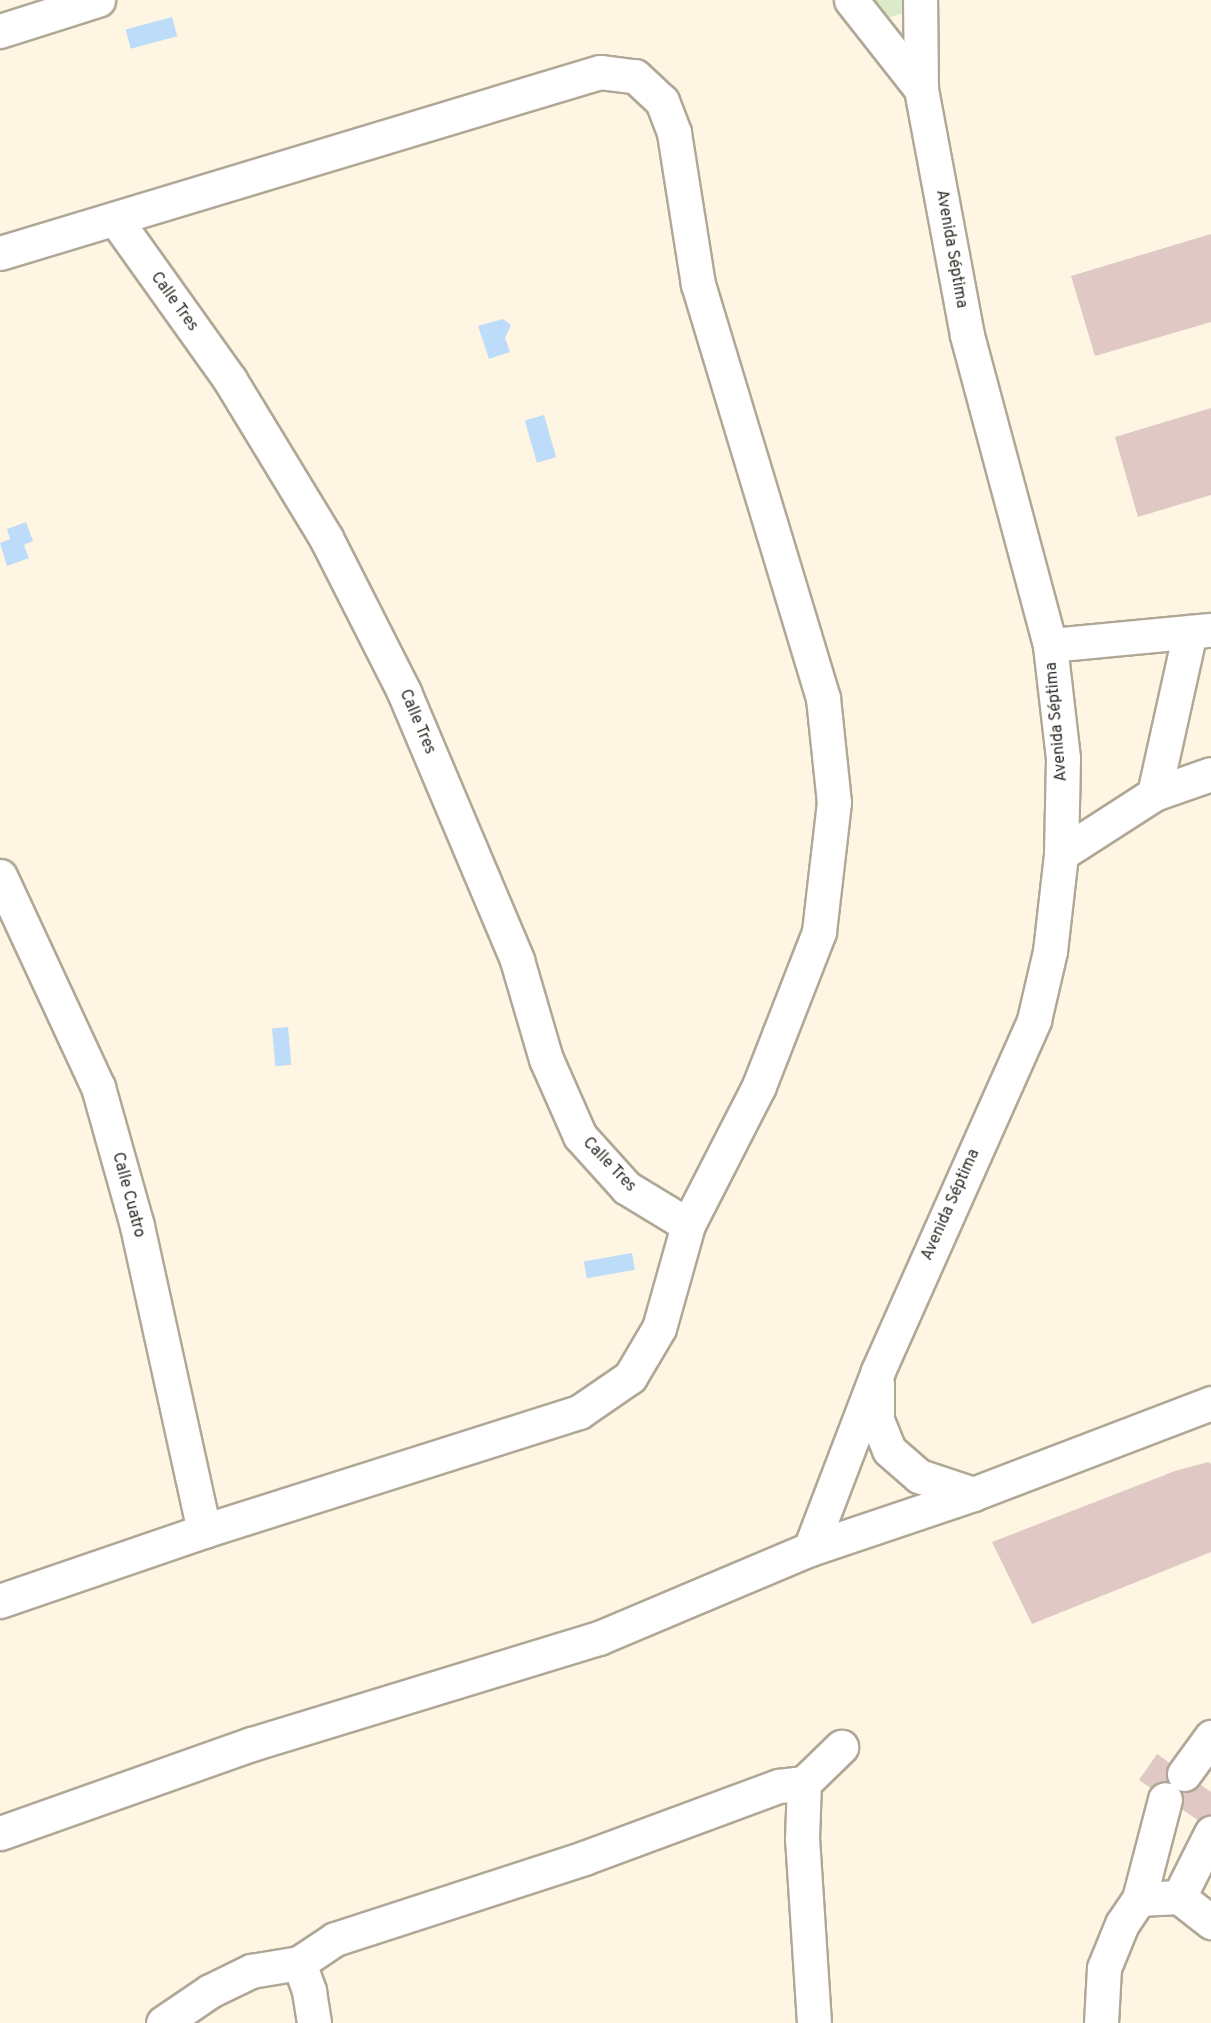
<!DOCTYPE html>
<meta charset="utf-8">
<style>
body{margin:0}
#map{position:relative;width:1211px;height:2023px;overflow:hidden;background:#fef5e2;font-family:Overpass,sans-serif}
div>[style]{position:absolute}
.green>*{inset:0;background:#dbebca}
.water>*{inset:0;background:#bddcf9;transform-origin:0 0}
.building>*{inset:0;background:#e0c8c4}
.roads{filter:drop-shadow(2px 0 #b0a796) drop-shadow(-2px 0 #b0a796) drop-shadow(0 2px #b0a796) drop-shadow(0 -2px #b0a796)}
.minor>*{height:33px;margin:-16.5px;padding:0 16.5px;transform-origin:16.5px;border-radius:16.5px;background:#fff}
.major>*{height:33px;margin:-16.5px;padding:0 16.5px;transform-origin:16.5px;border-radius:16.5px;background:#fff}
span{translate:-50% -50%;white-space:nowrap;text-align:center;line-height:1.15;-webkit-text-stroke:6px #fff;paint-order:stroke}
.street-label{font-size:16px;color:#2f2b24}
</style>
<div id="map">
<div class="green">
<i style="clip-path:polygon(874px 0,903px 0,904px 13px,884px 19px)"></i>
</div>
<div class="water">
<i style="left:172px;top:17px;width:20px;height:48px;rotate:75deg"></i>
<i style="clip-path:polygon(503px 319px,511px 325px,505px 338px,510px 352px,489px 359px,478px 326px)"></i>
<i style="left:544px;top:415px;width:44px;height:20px;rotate:74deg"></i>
<i style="clip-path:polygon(26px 522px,33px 541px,24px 545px,29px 558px,7px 566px,0 543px,10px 539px,7px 529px)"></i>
<i style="left:288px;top:1027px;width:38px;height:16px;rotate:85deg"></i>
<i style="left:632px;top:1253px;width:17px;height:49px;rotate:80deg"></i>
</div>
<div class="building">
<i style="clip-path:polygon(1211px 234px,1211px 322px,1095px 356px,1071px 276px)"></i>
<i style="clip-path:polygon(1211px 408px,1211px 495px,1138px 517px,1115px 437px)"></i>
<i style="clip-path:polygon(1208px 1462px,1211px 1464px,1211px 1552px,1032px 1624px,992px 1542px,1175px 1471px)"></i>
<i style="clip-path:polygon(1157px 1754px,1211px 1792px,1211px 1829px,1139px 1780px)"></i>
</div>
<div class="roads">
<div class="minor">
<i style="left:116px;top:220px;width:196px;rotate:54.5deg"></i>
<i style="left:230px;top:380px;width:185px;rotate:58.7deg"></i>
<i style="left:326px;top:538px;width:173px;rotate:63.1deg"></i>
<i style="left:404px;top:692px;width:291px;rotate:67.1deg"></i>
<i style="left:517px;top:960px;width:103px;rotate:73.7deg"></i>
<i style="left:546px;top:1059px;width:84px;rotate:66.2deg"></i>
<i style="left:580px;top:1136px;width:70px;rotate:47.9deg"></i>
<i style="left:627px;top:1188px;width:71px;rotate:31.2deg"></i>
<i style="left:0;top:253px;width:627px;rotate:-16.79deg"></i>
<i style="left:600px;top:72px;width:35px;rotate:7deg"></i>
<i style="left:635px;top:76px;width:37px;rotate:43deg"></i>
<i style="left:662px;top:101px;width:34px;rotate:69deg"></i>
<i style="left:674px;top:133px;width:153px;rotate:81deg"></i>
<i style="left:698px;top:284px;width:432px;rotate:73.2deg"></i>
<i style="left:823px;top:698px;width:105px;rotate:84deg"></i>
<i style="left:834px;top:802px;width:131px;rotate:96.6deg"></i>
<i style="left:819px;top:932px;width:165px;rotate:111.3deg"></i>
<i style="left:759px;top:1086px;width:156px;rotate:117.1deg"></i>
<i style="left:688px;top:1225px;width:107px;rotate:105.7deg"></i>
<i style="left:659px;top:1328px;width:57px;rotate:120.6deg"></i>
<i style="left:630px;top:1377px;width:62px;rotate:145.5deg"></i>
<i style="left:579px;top:1412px;width:393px;rotate:162.4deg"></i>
<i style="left:204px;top:1531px;width:216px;rotate:161.1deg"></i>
<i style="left:1050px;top:645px;width:160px;rotate:-5.4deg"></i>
<i style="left:1154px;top:794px;width:166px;rotate:-77.5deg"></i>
<i style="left:1061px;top:854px;width:111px;rotate:-32.8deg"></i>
<i style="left:1154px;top:794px;width:60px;rotate:-19.3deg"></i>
<i style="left:0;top:876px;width:233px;rotate:65.1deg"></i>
<i style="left:98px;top:1087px;width:144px;rotate:74.3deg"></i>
<i style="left:137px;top:1226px;width:312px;rotate:77.6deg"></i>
<i style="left:1184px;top:1774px;width:46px;rotate:-53.9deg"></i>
<i style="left:1179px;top:1897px;width:72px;rotate:-63.4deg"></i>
<i style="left:1139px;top:1899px;width:103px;rotate:-75.4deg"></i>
<i style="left:299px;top:1963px;width:30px;rotate:70deg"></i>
<i style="left:309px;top:1991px;width:32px;rotate:81deg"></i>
<i style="left:163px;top:2023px;width:57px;rotate:-34.2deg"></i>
<i style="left:210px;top:1991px;width:46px;rotate:-26deg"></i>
<i style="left:251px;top:1971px;width:49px;rotate:-9.5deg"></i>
<i style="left:299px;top:1963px;width:43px;rotate:-33.7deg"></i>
<i style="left:335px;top:1939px;width:262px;rotate:-18deg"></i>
<i style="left:584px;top:1858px;width:208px;rotate:-20.3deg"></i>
<i style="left:779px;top:1786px;width:25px;rotate:-7deg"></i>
<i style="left:814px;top:2023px;width:184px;rotate:-93.7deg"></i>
<i style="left:802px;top:1839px;width:56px;rotate:-88deg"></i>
<i style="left:804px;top:1783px;width:52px;rotate:-44.2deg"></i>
<i style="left:1101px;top:2023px;width:55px;rotate:-86.9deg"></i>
<i style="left:1104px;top:1968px;width:48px;rotate:-67.8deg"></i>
<i style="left:1122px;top:1924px;width:30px;rotate:-56deg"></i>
<i style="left:1139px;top:1899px;width:40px;rotate:-2.9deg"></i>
<i style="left:1179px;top:1897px;width:41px;rotate:38deg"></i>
</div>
<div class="major">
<i style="left:851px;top:0;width:113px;rotate:51.8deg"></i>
<i style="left:0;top:31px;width:103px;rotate:-17.6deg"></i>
<i style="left:877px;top:1383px;width:37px;rotate:90deg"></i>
<i style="left:877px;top:1420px;width:32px;rotate:68deg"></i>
<i style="left:889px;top:1450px;width:40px;rotate:41deg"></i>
<i style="left:919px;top:1476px;width:57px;rotate:18.4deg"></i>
<i style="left:810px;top:1549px;width:191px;rotate:-69.1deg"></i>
<i style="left:878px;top:1371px;width:384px;rotate:-66deg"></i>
<i style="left:1034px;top:1020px;width:71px;rotate:-76.9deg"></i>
<i style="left:1050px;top:951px;width:98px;rotate:-83.5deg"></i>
<i style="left:1061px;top:854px;width:96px;rotate:-88.8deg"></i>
<i style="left:1063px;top:758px;width:114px;rotate:-96.6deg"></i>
<i style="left:1050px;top:645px;width:321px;rotate:-105deg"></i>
<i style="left:967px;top:335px;width:250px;rotate:-100.6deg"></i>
<i style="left:921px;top:89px;width:89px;rotate:-90.6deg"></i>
<i style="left:0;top:1833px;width:267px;rotate:-19.5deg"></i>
<i style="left:252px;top:1744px;width:363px;rotate:-17deg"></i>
<i style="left:599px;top:1638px;width:229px;rotate:-22.9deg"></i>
<i style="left:810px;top:1549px;width:172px;rotate:-18.6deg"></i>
<i style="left:973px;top:1494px;width:255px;rotate:-20.9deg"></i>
</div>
</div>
<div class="street-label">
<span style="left:951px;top:249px;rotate:80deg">Avenida Séptima</span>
<span style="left:174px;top:302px;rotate:54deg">Calle Tres</span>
<span style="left:417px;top:722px;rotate:67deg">Calle Tres</span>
<span style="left:1057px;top:722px;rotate:-95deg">Avenida Séptima</span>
<span style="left:609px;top:1165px;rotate:46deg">Calle Tres</span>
<span style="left:128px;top:1195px;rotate:75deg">Calle Cuatro</span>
<span style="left:951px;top:1205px;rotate:-66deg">Avenida Séptima</span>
</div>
</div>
